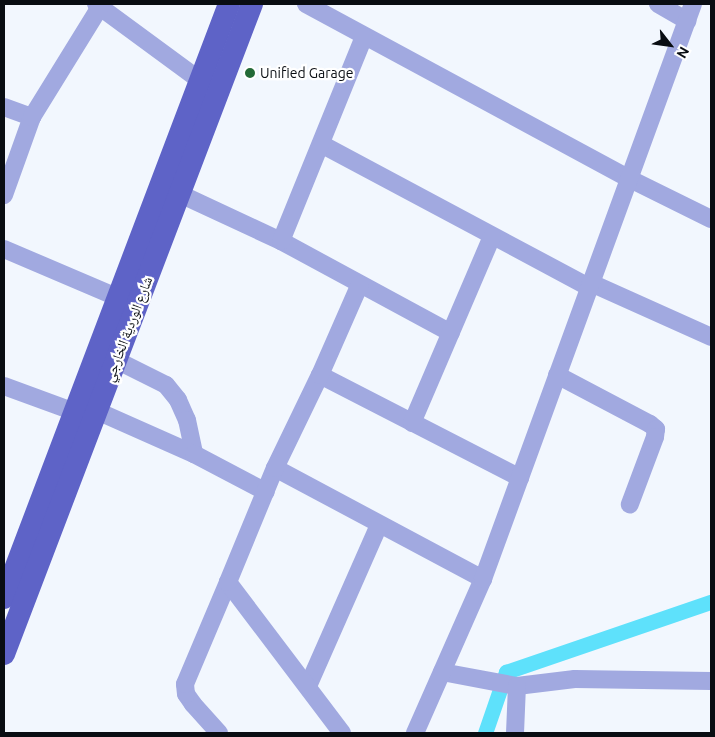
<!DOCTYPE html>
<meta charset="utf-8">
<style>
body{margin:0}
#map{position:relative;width:715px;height:737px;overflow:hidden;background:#f2f7fe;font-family:Ubuntu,"Noto Naskh Arabic",sans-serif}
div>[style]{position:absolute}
.canal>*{height:15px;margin:-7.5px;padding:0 7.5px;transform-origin:7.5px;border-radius:7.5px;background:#5ee1fb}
.minor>*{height:18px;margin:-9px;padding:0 9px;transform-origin:9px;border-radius:9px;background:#a1a9e0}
.major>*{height:22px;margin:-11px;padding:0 11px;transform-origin:11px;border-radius:11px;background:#5e63c7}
.dots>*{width:14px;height:14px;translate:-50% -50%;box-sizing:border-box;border:2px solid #fff;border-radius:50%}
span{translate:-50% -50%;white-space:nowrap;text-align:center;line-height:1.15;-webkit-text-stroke:4.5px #fff;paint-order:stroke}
.poi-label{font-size:14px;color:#090d12}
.left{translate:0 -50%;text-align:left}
.street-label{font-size:14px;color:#090d12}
.frame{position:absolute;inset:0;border:5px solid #090d12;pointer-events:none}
.north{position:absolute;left:645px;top:20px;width:50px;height:50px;-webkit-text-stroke:4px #fff;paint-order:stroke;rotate:120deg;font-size:14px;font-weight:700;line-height:20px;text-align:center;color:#090d12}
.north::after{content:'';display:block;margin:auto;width:18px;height:22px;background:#090d12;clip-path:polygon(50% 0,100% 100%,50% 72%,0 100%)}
</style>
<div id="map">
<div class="canal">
<i style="left:485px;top:733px;width:65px;rotate:-71deg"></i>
<i style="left:506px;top:672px;width:217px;rotate:-18.9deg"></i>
</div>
<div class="minor">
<i style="left:96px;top:4px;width:130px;rotate:36.3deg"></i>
<i style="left:306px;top:4px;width:368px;rotate:28.4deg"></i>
<i style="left:630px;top:179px;width:90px;rotate:26.3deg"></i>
<i style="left:658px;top:4px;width:34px;rotate:30deg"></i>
<i style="left:4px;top:107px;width:30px;rotate:20deg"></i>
<i style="left:321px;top:144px;width:304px;rotate:28.1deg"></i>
<i style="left:180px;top:194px;width:111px;rotate:25deg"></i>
<i style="left:281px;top:241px;width:193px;rotate:28.4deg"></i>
<i style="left:4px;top:195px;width:83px;rotate:-70.3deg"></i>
<i style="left:32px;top:117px;width:129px;rotate:-58.3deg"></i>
<i style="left:281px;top:241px;width:220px;rotate:-67.9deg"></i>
<i style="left:4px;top:249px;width:125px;rotate:23.1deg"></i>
<i style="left:591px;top:283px;width:132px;rotate:24.2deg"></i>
<i style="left:116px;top:360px;width:56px;rotate:26.6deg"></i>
<i style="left:166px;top:385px;width:19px;rotate:51deg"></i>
<i style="left:178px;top:400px;width:22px;rotate:66deg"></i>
<i style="left:187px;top:420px;width:35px;rotate:78deg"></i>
<i style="left:320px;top:375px;width:225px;rotate:27.2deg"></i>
<i style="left:557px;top:375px;width:105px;rotate:27.8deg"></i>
<i style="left:650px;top:424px;width:8px;rotate:40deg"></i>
<i style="left:656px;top:429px;width:8px;rotate:97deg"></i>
<i style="left:655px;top:437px;width:72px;rotate:110.5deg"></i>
<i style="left:4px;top:386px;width:76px;rotate:20.1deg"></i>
<i style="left:97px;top:411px;width:106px;rotate:23.9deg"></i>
<i style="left:194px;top:454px;width:81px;rotate:27.8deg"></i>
<i style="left:412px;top:423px;width:203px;rotate:-66.8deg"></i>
<i style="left:275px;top:468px;width:236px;rotate:28.1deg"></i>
<i style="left:442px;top:672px;width:76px;rotate:10.6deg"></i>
<i style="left:517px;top:686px;width:58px;rotate:-6.9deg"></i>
<i style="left:575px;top:679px;width:136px;rotate:0.8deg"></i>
<i style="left:308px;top:686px;width:176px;rotate:-66.2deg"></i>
<i style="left:219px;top:733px;width:39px;rotate:-132deg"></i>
<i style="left:193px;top:704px;width:12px;rotate:-125deg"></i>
<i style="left:186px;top:694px;width:10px;rotate:-96deg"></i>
<i style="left:185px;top:684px;width:111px;rotate:-67.1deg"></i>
<i style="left:342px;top:733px;width:189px;rotate:-127.1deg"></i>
<i style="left:228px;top:582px;width:123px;rotate:-67.6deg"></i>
<i style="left:275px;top:468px;width:103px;rotate:-64.2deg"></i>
<i style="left:320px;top:375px;width:99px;rotate:-66.3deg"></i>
<i style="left:415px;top:733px;width:168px;rotate:-66.2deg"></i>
<i style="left:483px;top:579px;width:612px;rotate:-69.94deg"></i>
<i style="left:515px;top:733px;width:47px;rotate:-87.6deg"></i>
</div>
<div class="major">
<i style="left:4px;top:598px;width:635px;rotate:-69.25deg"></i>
<i style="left:4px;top:654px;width:696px;rotate:-69.12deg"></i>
</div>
<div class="dots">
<i style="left:250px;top:73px;background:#236a37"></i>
</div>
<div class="poi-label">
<span class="left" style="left:260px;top:73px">Unified Garage</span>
</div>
<div class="street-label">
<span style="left:128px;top:329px;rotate:-69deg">شارع الوردية الخارجي</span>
</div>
<div class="frame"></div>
<div class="north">N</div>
</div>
